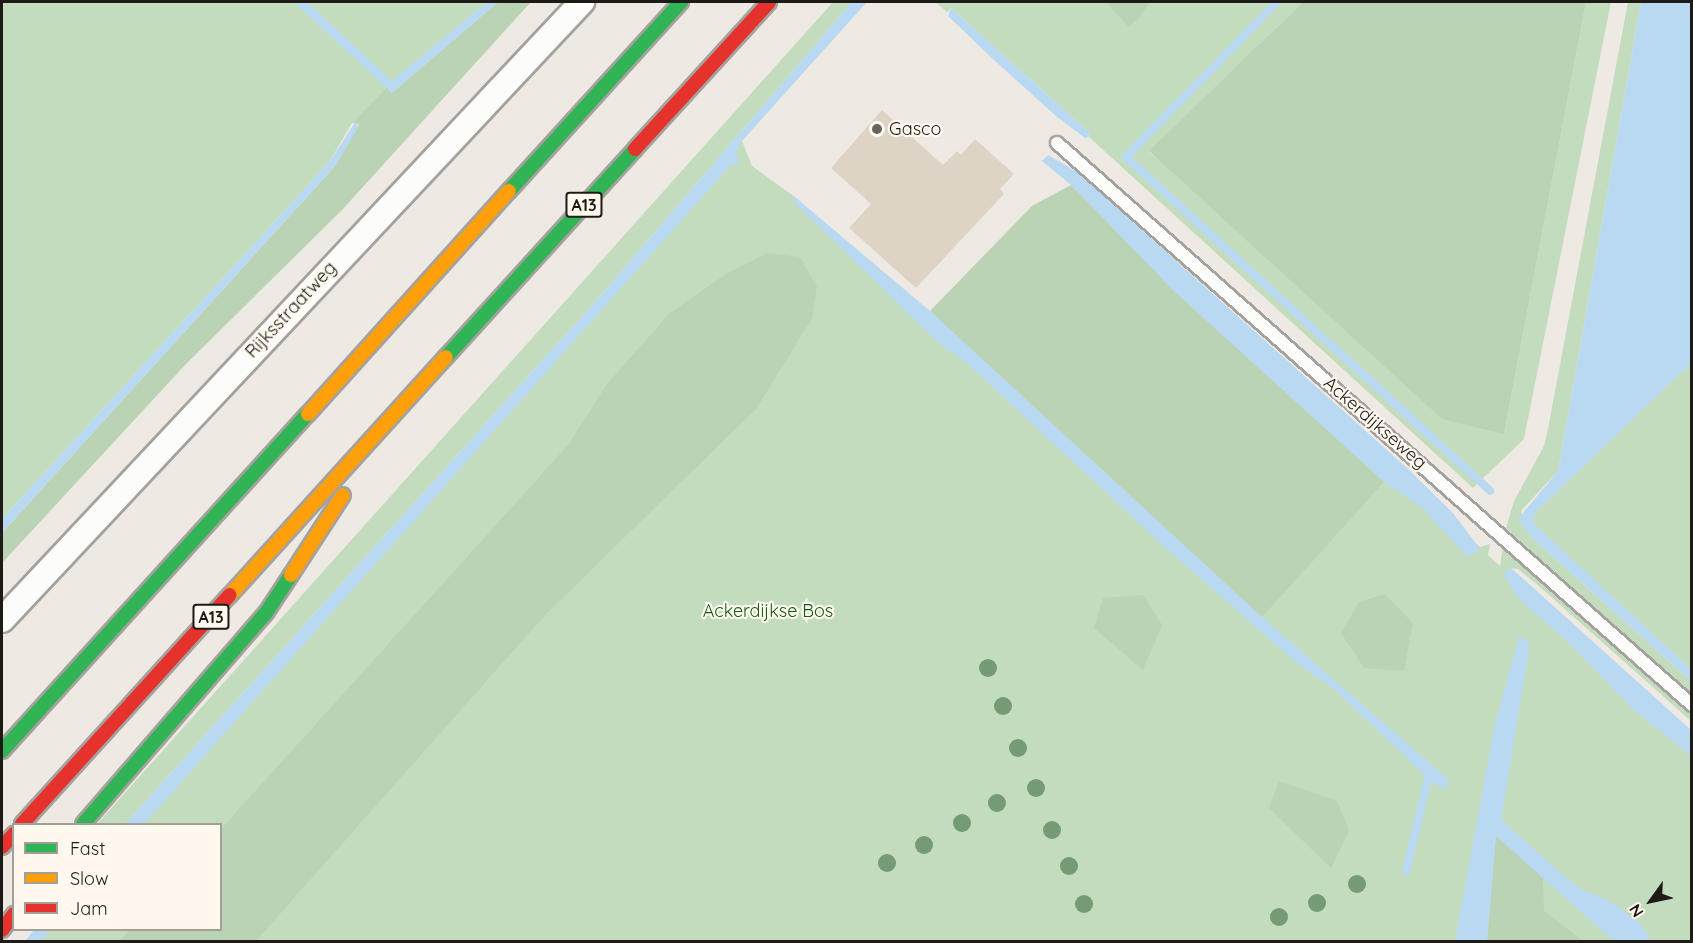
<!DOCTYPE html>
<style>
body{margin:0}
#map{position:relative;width:1693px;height:943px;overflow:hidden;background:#eeeae3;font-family:Quicksand,sans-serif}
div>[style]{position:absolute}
.green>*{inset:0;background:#c3dcbe}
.forest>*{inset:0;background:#b9d3b4}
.water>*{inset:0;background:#b9d8f1}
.stream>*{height:8px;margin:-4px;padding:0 4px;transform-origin:4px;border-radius:4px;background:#b9d8f1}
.building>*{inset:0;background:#ddd4c5}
.roads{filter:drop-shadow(2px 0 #a5a29d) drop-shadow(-2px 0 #a5a29d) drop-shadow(0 2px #a5a29d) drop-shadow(0 -2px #a5a29d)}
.lane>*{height:12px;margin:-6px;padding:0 6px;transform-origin:6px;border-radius:6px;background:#fcfcfb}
.street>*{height:24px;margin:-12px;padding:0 12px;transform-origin:12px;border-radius:12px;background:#fcfcfb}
.fast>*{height:14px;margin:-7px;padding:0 7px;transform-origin:7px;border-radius:7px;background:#30b455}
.slow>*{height:14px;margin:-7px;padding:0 7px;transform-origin:7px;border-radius:7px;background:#ff9f0a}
.jam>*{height:14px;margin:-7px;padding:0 7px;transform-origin:7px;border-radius:7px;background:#e5322d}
.trees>*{width:18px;height:18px;margin:-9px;border-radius:50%;background:#759b74}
.dots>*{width:16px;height:16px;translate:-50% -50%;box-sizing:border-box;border:3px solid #fef8ee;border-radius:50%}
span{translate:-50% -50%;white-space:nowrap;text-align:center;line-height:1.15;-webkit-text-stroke:4.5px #fef8ee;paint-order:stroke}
.shield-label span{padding:2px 4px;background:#fef8ee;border:2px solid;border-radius:4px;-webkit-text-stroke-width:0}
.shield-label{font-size:16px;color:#1e1b17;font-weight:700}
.poi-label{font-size:18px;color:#1e1b17}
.left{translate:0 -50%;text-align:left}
.street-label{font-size:18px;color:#1e1b17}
.park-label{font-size:18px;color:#125b1a}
.frame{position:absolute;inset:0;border:3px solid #1e1b17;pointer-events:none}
.legend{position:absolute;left:12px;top:823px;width:210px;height:108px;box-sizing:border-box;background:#fef8ee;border:2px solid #a4a098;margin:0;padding:8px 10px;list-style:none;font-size:18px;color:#1e1b17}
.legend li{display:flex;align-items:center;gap:12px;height:30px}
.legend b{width:30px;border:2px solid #a4a098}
.north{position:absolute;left:1621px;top:871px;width:60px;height:60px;-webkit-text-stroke:4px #fef8ee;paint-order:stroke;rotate:237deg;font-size:16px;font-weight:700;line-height:24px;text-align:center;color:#1e1b17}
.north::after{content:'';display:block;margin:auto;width:21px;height:27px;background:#1e1b17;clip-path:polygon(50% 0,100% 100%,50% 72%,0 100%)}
</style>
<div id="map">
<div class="green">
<i style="clip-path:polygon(2px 2px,294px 2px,387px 87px,352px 123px,330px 161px,2px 519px)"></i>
<i style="clip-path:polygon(307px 2px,487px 2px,392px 82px)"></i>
<i style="clip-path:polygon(833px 2px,852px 2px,602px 294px,125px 824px,97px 824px)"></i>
<i style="clip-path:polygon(935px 2px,1106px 2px,1128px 27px,1140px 18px,1150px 2px,1303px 2px,1149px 152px,1504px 434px,1586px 2px,1611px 2px,1524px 439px,1473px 488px,1089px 137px,1090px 133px,951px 8px,947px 12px)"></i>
<i style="clip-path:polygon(1628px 2px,1641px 2px,1560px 461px,1558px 471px,1521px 511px,1530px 536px,1691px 681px,1691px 696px,1506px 528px,1514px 501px,1544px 446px,1548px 429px)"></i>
<i style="clip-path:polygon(742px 141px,752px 166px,795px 197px,928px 321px,1081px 186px,1480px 547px,1490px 544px,1488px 555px,1500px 566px,1503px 545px,1691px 715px,1691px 721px,1540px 587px,1518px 569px,1510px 568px,1507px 572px,1691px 740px,1691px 941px,34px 942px,43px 930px,220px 930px,220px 824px,136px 824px)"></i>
<i style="clip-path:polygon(1691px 363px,1691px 669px,1533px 524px,1534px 513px)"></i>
</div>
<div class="forest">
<i style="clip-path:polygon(498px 2px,531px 2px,342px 210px,186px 364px,2px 563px,2px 533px,335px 166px,359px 124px,352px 123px,387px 87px,393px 92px)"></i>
<i style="clip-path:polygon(1106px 2px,1150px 2px,1140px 18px,1128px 27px)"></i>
<i style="clip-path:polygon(1303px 2px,1586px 2px,1504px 434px,1442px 419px,1149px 151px)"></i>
<i style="clip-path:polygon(1071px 185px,1174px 291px,1384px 482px,1262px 617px,930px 311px,1032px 206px)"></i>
<i style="clip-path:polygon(767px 253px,800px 257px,817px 286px,812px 318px,757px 408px,546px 614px,256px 941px,119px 941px,130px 930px,220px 930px,221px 829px,569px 444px,607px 384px,670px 313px,726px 274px)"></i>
<i style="clip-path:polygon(1385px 594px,1413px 623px,1404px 671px,1364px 668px,1341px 633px,1359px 602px)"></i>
<i style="clip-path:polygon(1143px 595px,1162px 625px,1143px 670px,1094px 628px,1103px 598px)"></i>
<i style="clip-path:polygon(1279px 781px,1337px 801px,1349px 831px,1331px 868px,1269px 808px)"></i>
<i style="clip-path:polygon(1496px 835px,1543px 878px,1544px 911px,1583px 941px,1487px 942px)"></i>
</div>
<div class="water">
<i style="clip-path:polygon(294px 2px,307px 2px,392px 81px,487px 2px,498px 2px,392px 93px)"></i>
<i style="clip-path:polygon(852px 2px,867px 2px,742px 141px,736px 152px,739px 162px,731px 165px,144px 824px,125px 824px,602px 294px)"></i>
<i style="clip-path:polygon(1641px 2px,1691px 2px,1691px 363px,1535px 513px,1533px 523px,1691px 669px,1691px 681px,1530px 536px,1518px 519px,1558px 471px,1560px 461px)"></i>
<i style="clip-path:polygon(951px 8px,1090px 133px,1089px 137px,1085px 138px,1056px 116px,995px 61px,948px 16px)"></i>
<i style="clip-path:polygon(356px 121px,358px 128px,335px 166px,2px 533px,2px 519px,330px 161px)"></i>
<i style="clip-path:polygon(1048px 155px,1077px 172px,1408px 469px,1453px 513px,1480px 549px,1468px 557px,1419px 505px,1384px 482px,1174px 291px,1071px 185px,1042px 161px)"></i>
<i style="clip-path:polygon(795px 197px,930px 311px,1262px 617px,1449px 780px,1446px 789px,1433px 783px,1334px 689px,1298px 664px,1159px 542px,966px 362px,936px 341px,792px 200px)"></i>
<i style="clip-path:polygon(1510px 567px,1691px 730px,1691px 756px,1634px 710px,1568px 642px,1519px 599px,1504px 575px)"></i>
<i style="clip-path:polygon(1519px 636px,1530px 643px,1501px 820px,1578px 888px,1608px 900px,1638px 921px,1652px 941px,1614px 941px,1496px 836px,1487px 941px,1455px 941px,1494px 728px)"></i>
<i style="clip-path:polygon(34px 930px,50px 930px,41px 941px,25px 941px)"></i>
</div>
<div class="stream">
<i style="left:1277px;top:2px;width:216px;rotate:134.3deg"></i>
<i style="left:1126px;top:157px;width:494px;rotate:42.5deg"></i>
<i style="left:1406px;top:871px;width:96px;rotate:-76.7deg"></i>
</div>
<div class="building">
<i style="clip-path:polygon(882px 110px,943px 165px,957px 151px,961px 155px,975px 139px,1014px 174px,1000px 189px,1004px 194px,916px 288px,849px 228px,871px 204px,831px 168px)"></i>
</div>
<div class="roads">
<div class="lane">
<i style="left:1057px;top:143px;width:848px;rotate:41.51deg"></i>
</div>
<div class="street">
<i style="left:2px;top:620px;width:848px;rotate:-46.82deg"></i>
</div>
<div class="fast">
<i style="left:509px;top:191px;width:256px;rotate:-47.7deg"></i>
<i style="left:446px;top:357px;width:281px;rotate:-47.7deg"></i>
<i style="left:2px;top:751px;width:455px;rotate:-47.8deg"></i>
<i style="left:83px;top:824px;width:279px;rotate:-49.1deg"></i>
<i style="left:266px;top:613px;width:45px;rotate:-56.7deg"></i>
</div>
<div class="slow">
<i style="left:308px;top:414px;width:300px;rotate:-48deg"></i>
<i style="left:291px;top:575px;width:95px;rotate:-57deg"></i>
<i style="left:230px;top:595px;width:321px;rotate:-47.8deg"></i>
</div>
<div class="jam">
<i style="left:635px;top:149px;width:199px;rotate:-47.6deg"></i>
<i style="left:22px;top:824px;width:309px;rotate:-47.8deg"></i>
<i style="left:2px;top:847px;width:18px;rotate:-47deg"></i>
<i style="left:2px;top:930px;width:20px;rotate:-53deg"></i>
</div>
</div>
<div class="trees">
<i style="left:988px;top:668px"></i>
<i style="left:1003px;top:706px"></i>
<i style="left:1018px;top:748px"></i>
<i style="left:1036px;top:788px"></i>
<i style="left:997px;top:803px"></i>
<i style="left:962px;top:823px"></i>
<i style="left:1052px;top:830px"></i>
<i style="left:924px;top:845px"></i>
<i style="left:887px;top:863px"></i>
<i style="left:1069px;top:866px"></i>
<i style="left:1357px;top:884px"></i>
<i style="left:1317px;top:903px"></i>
<i style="left:1084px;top:904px"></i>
<i style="left:1279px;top:917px"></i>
</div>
<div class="dots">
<i style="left:877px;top:129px;background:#67635e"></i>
</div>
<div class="shield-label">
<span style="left:584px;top:205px">A13</span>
<span style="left:211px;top:617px">A13</span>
</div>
<div class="poi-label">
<span class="left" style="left:889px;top:129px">Gasco</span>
</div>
<div class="street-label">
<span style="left:291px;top:310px;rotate:-47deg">Rijksstraatweg</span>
<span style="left:1375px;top:423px;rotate:41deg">Ackerdijkseweg</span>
</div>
<div class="park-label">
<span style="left:768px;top:611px">Ackerdijkse Bos</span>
</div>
<div class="frame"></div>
<ul class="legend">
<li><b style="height:8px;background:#30b455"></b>Fast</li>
<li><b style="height:8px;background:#ff9f0a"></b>Slow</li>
<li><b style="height:8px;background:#e5322d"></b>Jam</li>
</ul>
<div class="north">N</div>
</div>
